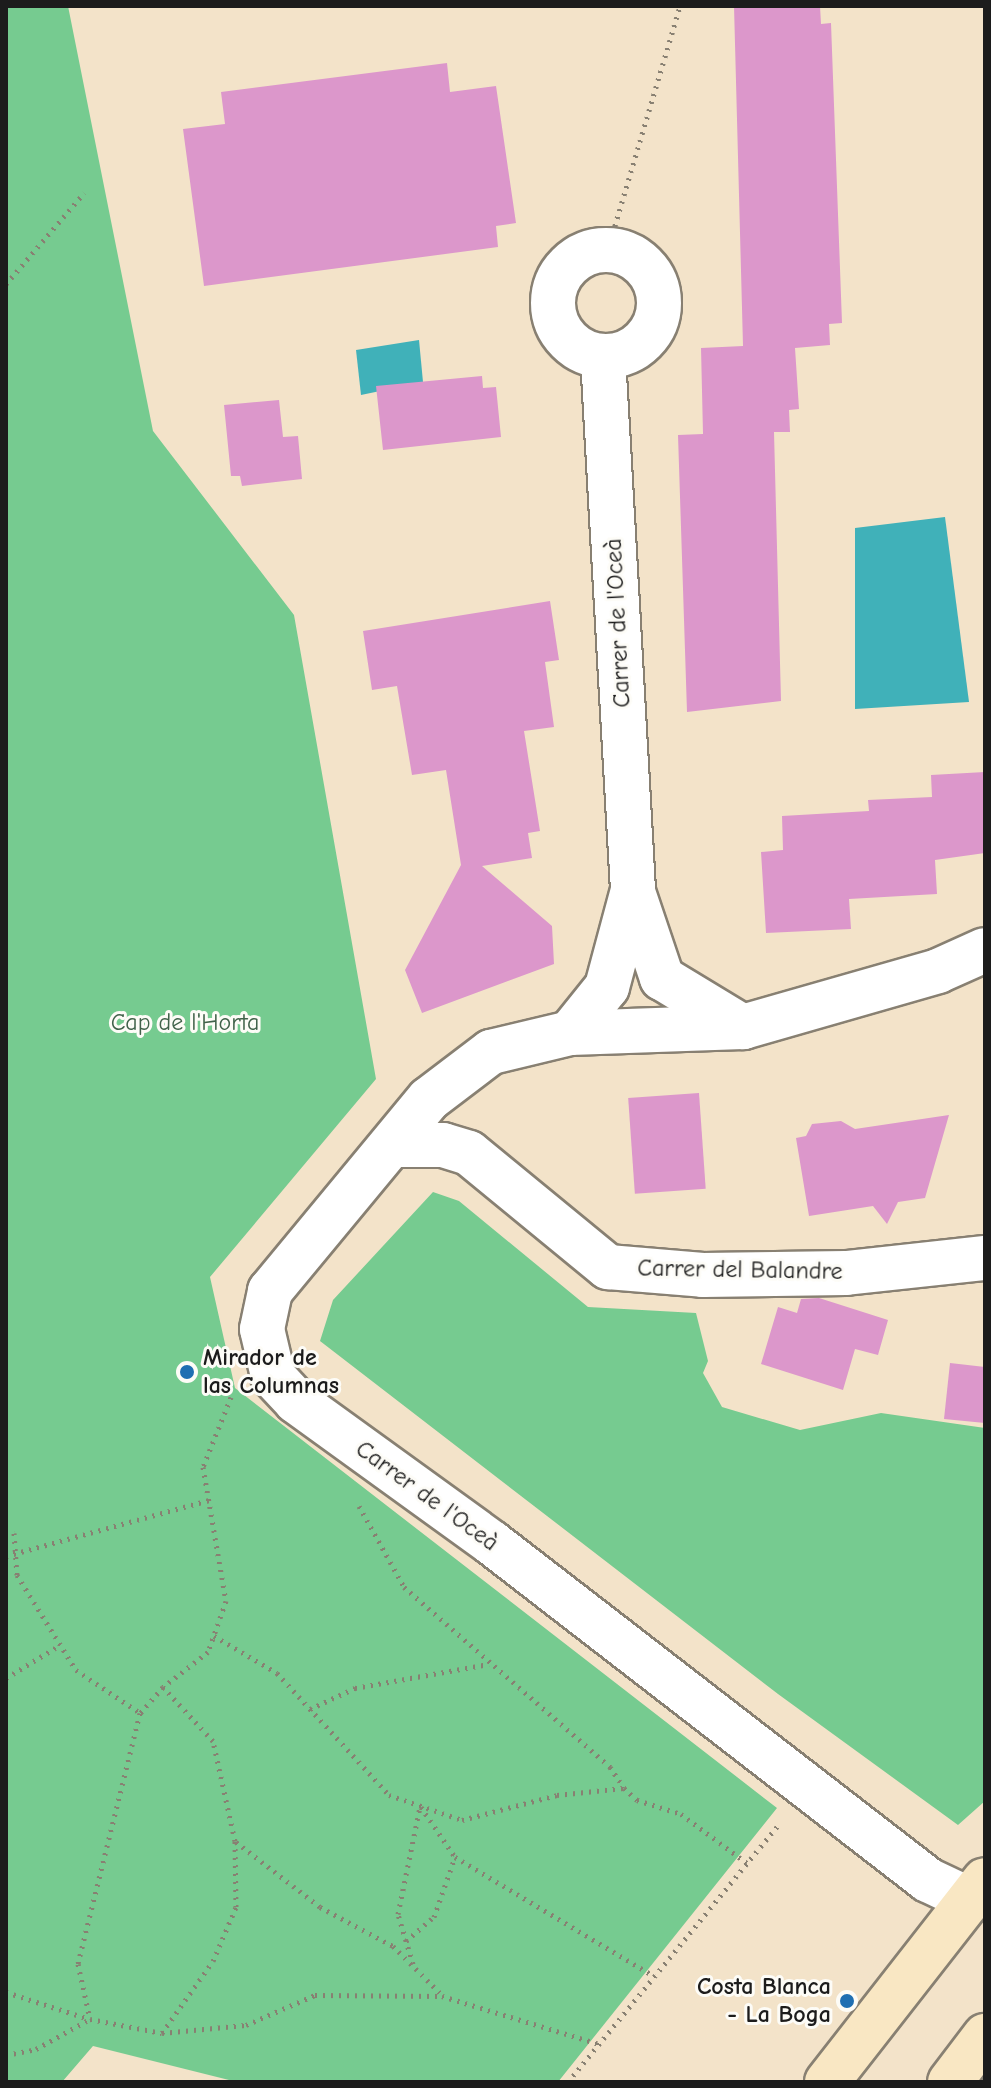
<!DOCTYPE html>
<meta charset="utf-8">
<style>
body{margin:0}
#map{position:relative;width:991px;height:2088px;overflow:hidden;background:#f3e3c9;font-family:"Comic Neue",sans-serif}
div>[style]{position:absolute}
.green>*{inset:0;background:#76cb90}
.water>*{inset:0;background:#40b1b9}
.building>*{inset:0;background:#dc97cb;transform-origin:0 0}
.path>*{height:5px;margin-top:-2.5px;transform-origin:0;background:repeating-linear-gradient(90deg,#888072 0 2px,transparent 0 8px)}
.roads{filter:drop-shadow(2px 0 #888072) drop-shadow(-2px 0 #888072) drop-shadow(0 2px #888072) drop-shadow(0 -2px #888072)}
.street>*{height:44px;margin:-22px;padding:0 22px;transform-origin:22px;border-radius:22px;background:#fff}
.street>.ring{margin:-22px;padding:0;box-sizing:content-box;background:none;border:44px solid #fff;border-radius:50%}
.secondary>*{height:44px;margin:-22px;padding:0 22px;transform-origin:22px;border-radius:22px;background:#f9e7c3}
.dots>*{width:22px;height:22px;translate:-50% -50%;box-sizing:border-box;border:4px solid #fdfcf7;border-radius:50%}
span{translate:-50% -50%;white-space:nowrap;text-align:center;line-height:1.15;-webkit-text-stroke:6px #fdfcf7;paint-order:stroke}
.street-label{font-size:24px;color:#1c1c1c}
.park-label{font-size:24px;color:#40624a}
.poi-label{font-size:24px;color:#1c1c1c;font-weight:700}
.left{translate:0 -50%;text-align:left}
.right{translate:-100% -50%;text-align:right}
.frame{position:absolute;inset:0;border:8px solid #1c1c1c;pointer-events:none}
</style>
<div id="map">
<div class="green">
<i style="clip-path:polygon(6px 6px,68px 6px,153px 431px,294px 615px,376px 1079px,210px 1277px,235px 1388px,777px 1808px,558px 2082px,237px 2082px,93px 2046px,62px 2082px,6px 2082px)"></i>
<i style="clip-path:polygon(433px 1192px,459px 1201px,588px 1307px,696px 1313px,708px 1361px,703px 1373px,722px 1407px,800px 1430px,881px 1413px,985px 1428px,985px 1801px,958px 1825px,778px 1694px,320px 1341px,333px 1300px)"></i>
</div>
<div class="water">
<i style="clip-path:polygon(419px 340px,423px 382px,361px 395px,356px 350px)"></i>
<i style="clip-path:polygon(945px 517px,969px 702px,855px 709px,855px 528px)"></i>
</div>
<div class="building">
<i style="clip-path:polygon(734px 6px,820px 6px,821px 24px,831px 23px,842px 323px,829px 324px,830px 345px,795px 348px,799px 409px,789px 410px,790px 432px,774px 432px,781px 701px,687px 712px,678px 435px,703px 434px,701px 348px,743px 346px)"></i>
<i style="clip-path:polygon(447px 63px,450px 92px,496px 86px,516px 223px,496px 226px,498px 247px,204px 286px,183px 129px,225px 124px,221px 92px)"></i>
<i style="clip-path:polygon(482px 376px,483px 388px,496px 387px,501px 437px,383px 450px,376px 386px)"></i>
<i style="clip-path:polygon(279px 400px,283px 437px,298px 436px,302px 479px,242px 486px,240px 476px,231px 476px,224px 405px)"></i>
<i style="clip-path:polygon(550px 601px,559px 660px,545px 662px,554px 727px,524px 731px,540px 831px,528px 833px,532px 858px,482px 866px,552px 926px,554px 964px,422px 1013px,405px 970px,461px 865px,446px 770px,412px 775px,397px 686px,372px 690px,363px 631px)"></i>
<i style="clip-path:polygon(985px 772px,985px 853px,935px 860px,937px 894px,849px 899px,851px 929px,766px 933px,761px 852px,783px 850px,782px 816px,869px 811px,868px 800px,932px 797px,931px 775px)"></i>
<i style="left:699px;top:1093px;width:96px;height:71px;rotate:86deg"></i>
<i style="clip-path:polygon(949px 1115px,925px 1198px,898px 1202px,887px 1224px,873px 1206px,809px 1216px,796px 1138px,806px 1136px,812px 1124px,841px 1121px,855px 1129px)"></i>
<i style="clip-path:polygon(819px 1298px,888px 1320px,878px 1355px,855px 1349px,843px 1390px,761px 1364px,778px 1307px,797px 1313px,801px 1299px)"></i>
<i style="clip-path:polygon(950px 1363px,985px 1367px,985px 1423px,944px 1419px)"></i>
</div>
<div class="path">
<i style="left:608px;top:249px;width:253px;rotate:-73.5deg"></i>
<i style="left:6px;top:284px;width:120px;rotate:-49.4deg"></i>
<i style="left:231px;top:1397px;width:75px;rotate:111.8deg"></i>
<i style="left:203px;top:1467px;width:136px;rotate:80.3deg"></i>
<i style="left:226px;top:1601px;width:54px;rotate:109.4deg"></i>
<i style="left:208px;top:1652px;width:57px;rotate:142.1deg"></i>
<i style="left:163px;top:1687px;width:35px;rotate:131deg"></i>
<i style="left:140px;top:1713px;width:259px;rotate:103.9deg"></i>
<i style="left:78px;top:1964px;width:56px;rotate:77.7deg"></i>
<i style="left:90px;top:2019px;width:73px;rotate:11deg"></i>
<i style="left:162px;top:2033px;width:84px;rotate:-5.4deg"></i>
<i style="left:246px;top:2025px;width:75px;rotate:-23.5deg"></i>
<i style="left:315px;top:1995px;width:127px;rotate:0.5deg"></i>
<i style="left:442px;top:1996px;width:164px;rotate:17deg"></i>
<i style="left:359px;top:1506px;width:93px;rotate:60.9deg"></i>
<i style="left:404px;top:1587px;width:274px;rotate:41.1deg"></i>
<i style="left:610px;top:1767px;width:25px;rotate:56deg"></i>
<i style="left:6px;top:1532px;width:8px;rotate:7deg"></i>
<i style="left:14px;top:1533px;width:42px;rotate:85.9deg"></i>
<i style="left:17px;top:1575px;width:112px;rotate:58.2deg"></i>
<i style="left:76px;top:1670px;width:77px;rotate:33.9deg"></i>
<i style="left:6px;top:1556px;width:211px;rotate:-15.4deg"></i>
<i style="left:214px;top:1636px;width:73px;rotate:30.4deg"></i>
<i style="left:277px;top:1673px;width:166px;rotate:47.4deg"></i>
<i style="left:389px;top:1795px;width:77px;rotate:18.9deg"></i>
<i style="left:462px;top:1820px;width:98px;rotate:-14.7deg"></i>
<i style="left:557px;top:1795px;width:67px;rotate:-6deg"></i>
<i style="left:624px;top:1788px;width:18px;rotate:43deg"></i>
<i style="left:637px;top:1800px;width:46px;rotate:17.7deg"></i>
<i style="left:681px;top:1814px;width:82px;rotate:36.6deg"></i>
<i style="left:6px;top:1678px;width:63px;rotate:-31.4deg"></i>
<i style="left:310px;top:1709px;width:50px;rotate:-25deg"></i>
<i style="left:355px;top:1688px;width:136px;rotate:-10.2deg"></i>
<i style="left:421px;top:1807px;width:60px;rotate:55.8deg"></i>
<i style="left:455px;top:1857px;width:232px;rotate:30.9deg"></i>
<i style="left:236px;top:1842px;width:106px;rotate:37.7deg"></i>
<i style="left:320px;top:1907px;width:83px;rotate:28.1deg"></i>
<i style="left:393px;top:1946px;width:69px;rotate:45deg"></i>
<i style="left:406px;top:1941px;width:37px;rotate:-41deg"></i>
<i style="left:434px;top:1917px;width:64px;rotate:-70.7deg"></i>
<i style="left:413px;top:1964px;width:52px;rotate:-106.7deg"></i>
<i style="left:398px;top:1914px;width:109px;rotate:-78.4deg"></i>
<i style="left:6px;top:1992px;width:87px;rotate:18deg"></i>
<i style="left:162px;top:2033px;width:88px;rotate:-54.7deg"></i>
<i style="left:213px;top:1961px;width:59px;rotate:-66.9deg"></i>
<i style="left:236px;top:1907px;width:66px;rotate:-90.9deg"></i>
<i style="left:235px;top:1841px;width:102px;rotate:-102.4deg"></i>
<i style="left:213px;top:1741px;width:74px;rotate:-132.8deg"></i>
<i style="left:6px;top:2055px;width:31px;rotate:-11deg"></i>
<i style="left:36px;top:2049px;width:62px;rotate:-29.1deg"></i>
<i style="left:568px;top:2082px;width:335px;rotate:-50.7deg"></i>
</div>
<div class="roads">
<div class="street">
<i class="ring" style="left:553px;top:250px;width:62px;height:62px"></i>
<i style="left:633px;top:892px;width:91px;rotate:71.4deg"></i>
<i style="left:662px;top:978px;width:95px;rotate:31.2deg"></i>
<i style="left:570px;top:1033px;width:59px;rotate:-51.2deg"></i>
<i style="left:607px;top:987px;width:100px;rotate:-75deg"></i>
<i style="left:633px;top:890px;width:535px;rotate:-93.22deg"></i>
<i style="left:392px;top:1145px;width:51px"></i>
<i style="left:443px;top:1145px;width:27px;rotate:17deg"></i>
<i style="left:469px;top:1153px;width:180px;rotate:39.4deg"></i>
<i style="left:608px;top:1267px;width:95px;rotate:4.8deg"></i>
<i style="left:703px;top:1275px;width:143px;rotate:-0.8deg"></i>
<i style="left:846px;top:1273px;width:140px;rotate:-6.2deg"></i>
<i style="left:966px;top:1898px;width:42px;rotate:-154.7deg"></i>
<i style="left:928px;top:1880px;width:551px;rotate:-142.3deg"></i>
<i style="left:492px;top:1543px;width:242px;rotate:-144.1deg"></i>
<i style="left:296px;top:1401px;width:34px;rotate:-133deg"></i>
<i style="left:273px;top:1376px;width:48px;rotate:-103.2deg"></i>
<i style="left:262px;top:1329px;width:39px;rotate:-78deg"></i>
<i style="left:270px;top:1291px;width:249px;rotate:-50.4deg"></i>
<i style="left:429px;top:1099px;width:78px;rotate:-37.2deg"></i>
<i style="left:491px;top:1052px;width:81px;rotate:-13.5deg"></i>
<i style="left:570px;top:1033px;width:173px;rotate:-2deg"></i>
<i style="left:743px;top:1027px;width:203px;rotate:-16deg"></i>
<i style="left:938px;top:971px;width:51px;rotate:-24.1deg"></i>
</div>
<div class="secondary">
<i style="left:827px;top:2082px;width:256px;rotate:-52deg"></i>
<i style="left:950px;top:2082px;width:58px;rotate:-52.7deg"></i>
</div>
</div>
<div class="dots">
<i style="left:187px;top:1372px;background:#1f6fb2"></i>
<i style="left:847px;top:2001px;background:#1f6fb2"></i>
</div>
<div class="street-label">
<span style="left:618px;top:623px;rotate:-93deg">Carrer de l'Oceà</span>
<span style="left:740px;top:1270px;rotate:1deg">Carrer del Balandre</span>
<span style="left:427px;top:1496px;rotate:36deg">Carrer de l'Oceà</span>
</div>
<div class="park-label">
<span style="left:185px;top:1023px">Cap de l'Horta</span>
</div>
<div class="poi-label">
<span class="left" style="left:203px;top:1372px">Mirador de<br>las Columnas</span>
<span class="right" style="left:831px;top:2001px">Costa Blanca<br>- La Boga</span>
</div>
<div class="frame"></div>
</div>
